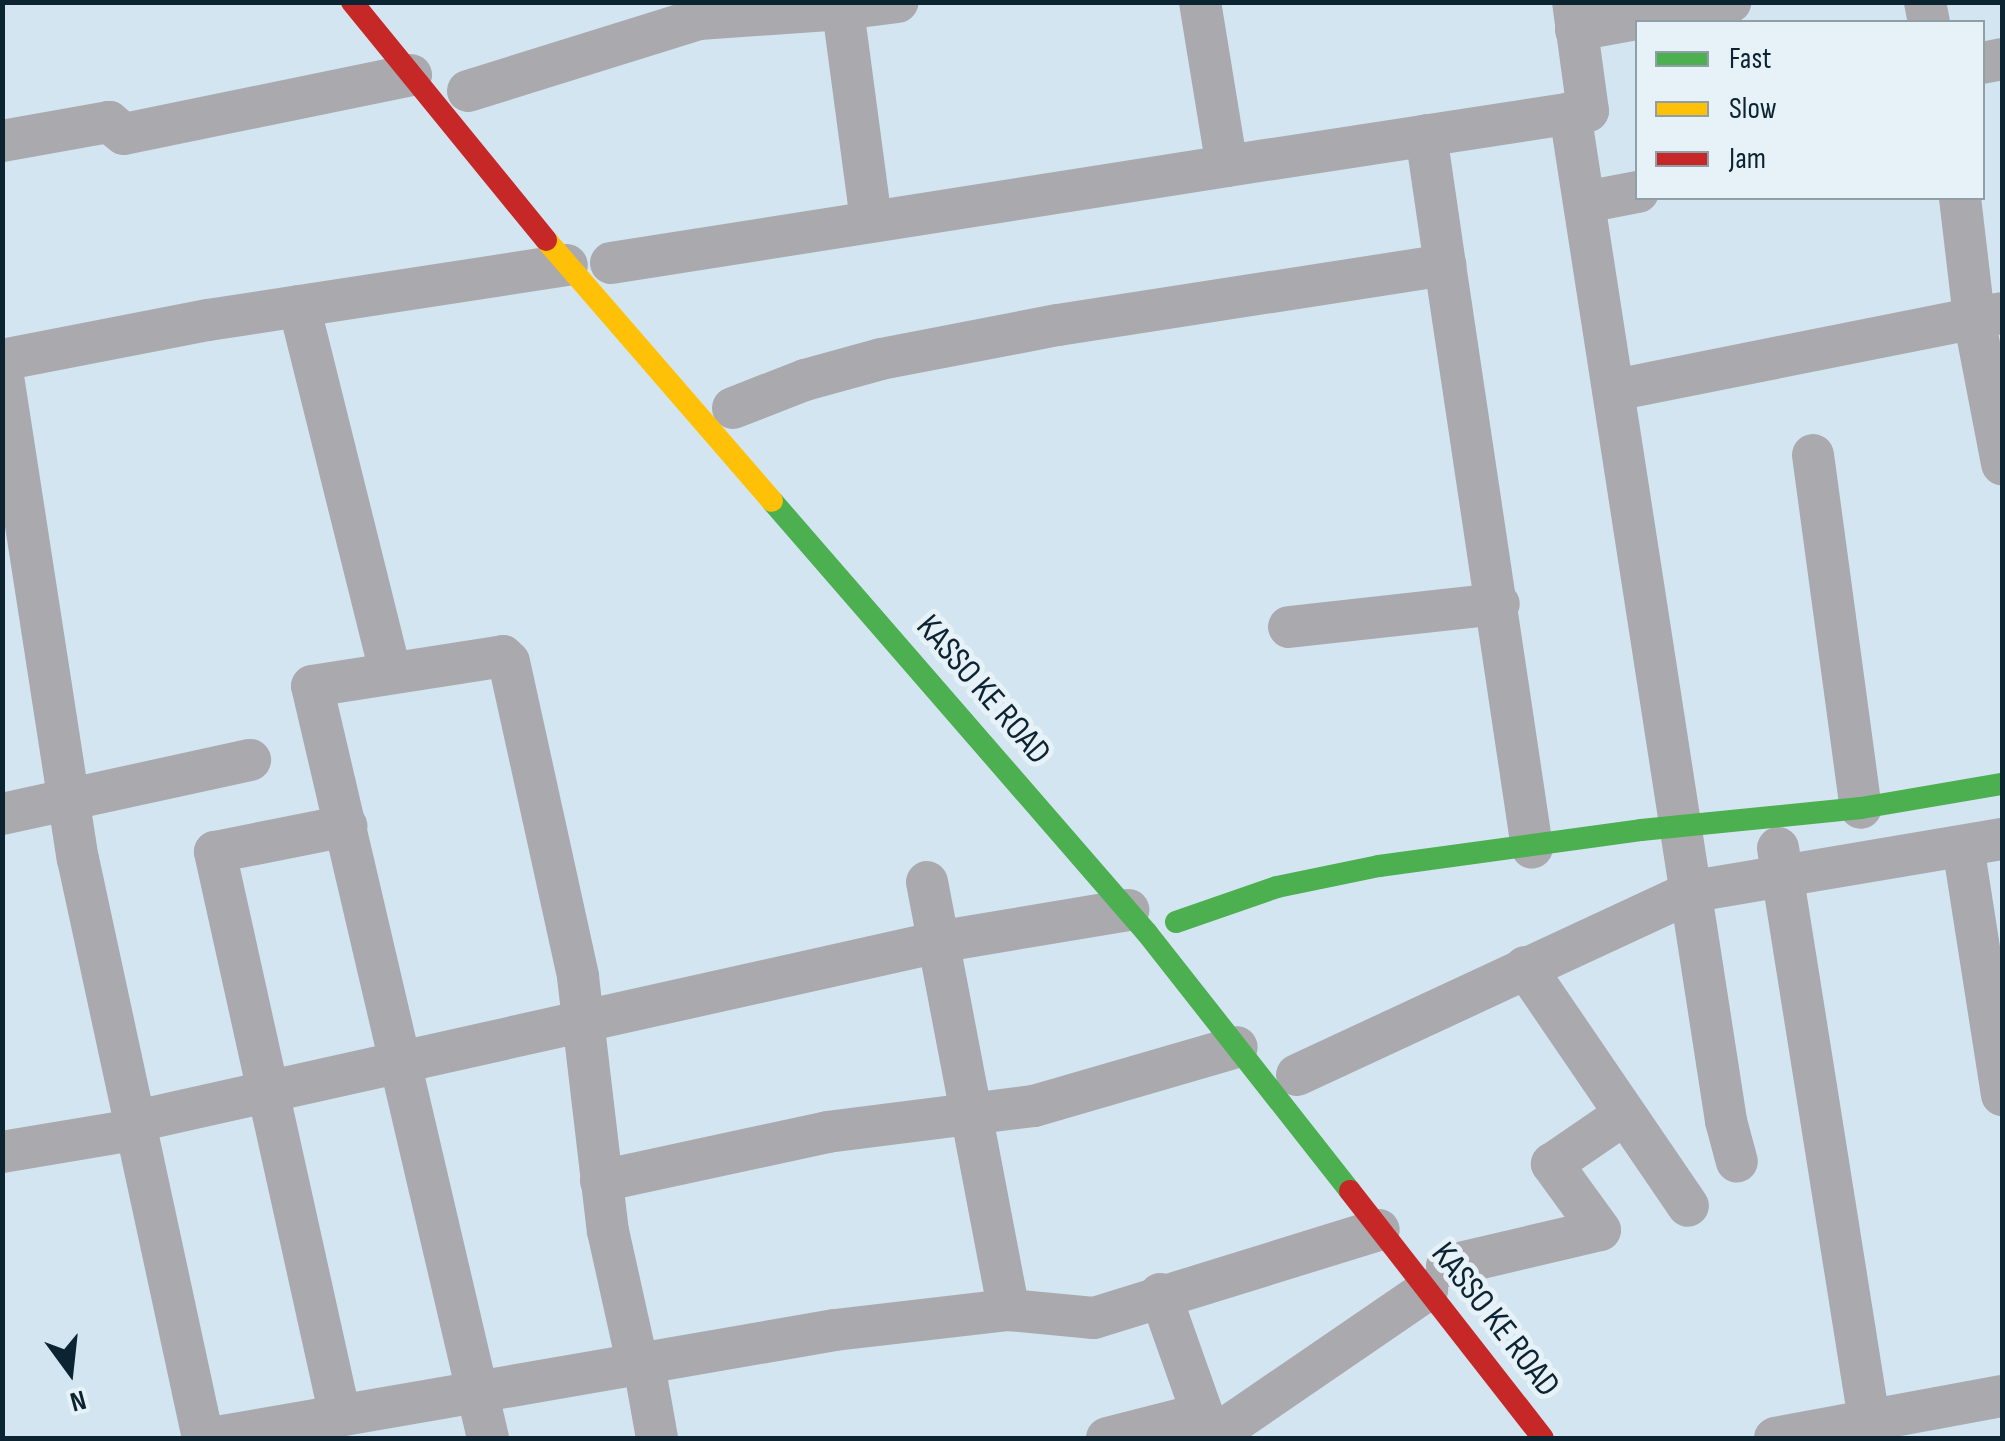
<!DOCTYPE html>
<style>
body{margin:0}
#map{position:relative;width:2005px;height:1441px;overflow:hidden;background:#d3e5f1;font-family:"Sofia Sans Condensed",sans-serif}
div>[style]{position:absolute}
.street>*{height:42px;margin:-21px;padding:0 21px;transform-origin:21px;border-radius:21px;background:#aaa9ae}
.fast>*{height:22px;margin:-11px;padding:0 11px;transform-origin:11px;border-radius:11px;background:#4caf50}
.slow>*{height:22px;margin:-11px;padding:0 11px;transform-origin:11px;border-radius:11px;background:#ffc107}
.jam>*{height:22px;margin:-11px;padding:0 11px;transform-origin:11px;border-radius:11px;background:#c62828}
span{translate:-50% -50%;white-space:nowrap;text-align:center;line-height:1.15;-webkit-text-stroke:10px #e6f1f8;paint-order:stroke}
.street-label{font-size:35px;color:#0c2331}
.frame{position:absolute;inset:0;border:5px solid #0c2331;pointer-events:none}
.legend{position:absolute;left:1635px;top:20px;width:350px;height:180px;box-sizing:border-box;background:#e6f1f8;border:2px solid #8f9fa8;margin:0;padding:12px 18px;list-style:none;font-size:30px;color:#0c2331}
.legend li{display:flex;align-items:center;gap:20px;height:50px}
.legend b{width:50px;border:2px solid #8f9fa8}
.north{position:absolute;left:20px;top:1321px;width:100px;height:100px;-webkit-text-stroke:8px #e6f1f8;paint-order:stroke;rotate:165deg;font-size:28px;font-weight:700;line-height:40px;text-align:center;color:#0c2331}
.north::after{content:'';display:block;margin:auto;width:35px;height:45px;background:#0c2331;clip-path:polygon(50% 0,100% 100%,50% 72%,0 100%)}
</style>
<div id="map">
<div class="street">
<i style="left:1200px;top:2px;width:166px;rotate:80.7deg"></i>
<i style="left:1227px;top:166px;width:365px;rotate:-8.7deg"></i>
<i style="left:1588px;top:111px;width:110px;rotate:-97.8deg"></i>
<i style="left:1925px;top:2px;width:20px;rotate:79deg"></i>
<i style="left:1576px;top:30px;width:157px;rotate:-10.3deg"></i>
<i style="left:1982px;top:63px;width:20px;rotate:-11deg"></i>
<i style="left:468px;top:91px;width:242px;rotate:-17.3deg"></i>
<i style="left:699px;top:19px;width:144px;rotate:-4deg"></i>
<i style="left:843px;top:9px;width:7px;rotate:-98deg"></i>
<i style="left:1570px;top:113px;width:1020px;rotate:81.2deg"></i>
<i style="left:1726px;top:1121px;width:42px;rotate:75deg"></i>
<i style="left:2px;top:141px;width:109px;rotate:-10.1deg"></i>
<i style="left:109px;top:122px;width:19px;rotate:39deg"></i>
<i style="left:124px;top:134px;width:293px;rotate:-11.6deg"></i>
<i style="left:1960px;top:198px;width:121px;rotate:83.3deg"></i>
<i style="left:1974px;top:318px;width:28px;rotate:-10deg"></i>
<i style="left:1585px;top:202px;width:54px;rotate:-10.7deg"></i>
<i style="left:871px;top:220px;width:213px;rotate:-97.6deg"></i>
<i style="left:843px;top:9px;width:55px;rotate:-7.3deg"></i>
<i style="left:611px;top:263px;width:624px;rotate:-8.95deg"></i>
<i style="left:1445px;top:265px;width:589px;rotate:81.51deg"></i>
<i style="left:299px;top:306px;width:377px;rotate:76deg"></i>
<i style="left:2px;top:360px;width:210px;rotate:-11deg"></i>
<i style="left:208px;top:320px;width:363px;rotate:-8.7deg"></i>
<i style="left:2px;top:370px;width:495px;rotate:81.2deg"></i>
<i style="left:78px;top:859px;width:592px;rotate:77.82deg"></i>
<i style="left:1615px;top:390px;width:366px;rotate:-11.3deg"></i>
<i style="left:1974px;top:318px;width:149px;rotate:79.1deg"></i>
<i style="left:733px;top:408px;width:77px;rotate:-21.3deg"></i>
<i style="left:805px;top:380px;width:79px;rotate:-15.4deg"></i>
<i style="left:881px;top:359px;width:180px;rotate:-10.9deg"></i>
<i style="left:1058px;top:325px;width:392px;rotate:-8.8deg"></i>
<i style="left:1445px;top:265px;width:131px;rotate:-98.3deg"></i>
<i style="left:1813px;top:455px;width:356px;rotate:82.3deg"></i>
<i style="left:1289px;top:627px;width:211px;rotate:-6.3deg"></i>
<i style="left:2px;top:814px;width:254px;rotate:-12.3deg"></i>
<i style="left:1963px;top:846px;width:252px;rotate:81.1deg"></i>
<i style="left:1778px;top:848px;width:579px;rotate:80.96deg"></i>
<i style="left:927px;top:882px;width:436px;rotate:79.2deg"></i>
<i style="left:1525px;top:967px;width:289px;rotate:55.7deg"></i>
<i style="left:1297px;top:1075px;width:438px;rotate:-24.9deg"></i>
<i style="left:1694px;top:891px;width:312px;rotate:-9.6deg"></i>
<i style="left:132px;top:1122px;width:831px;rotate:-12.58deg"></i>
<i style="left:943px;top:941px;width:188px;rotate:-9.5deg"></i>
<i style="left:2px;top:1152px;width:134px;rotate:-9.5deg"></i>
<i style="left:601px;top:1181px;width:231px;rotate:-12.2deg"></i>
<i style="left:827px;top:1132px;width:209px;rotate:-7.2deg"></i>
<i style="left:1034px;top:1106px;width:211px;rotate:-16.2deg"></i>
<i style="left:1447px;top:1266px;width:157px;rotate:-13.2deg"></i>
<i style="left:1600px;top:1230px;width:82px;rotate:-126deg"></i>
<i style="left:1552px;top:1164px;width:88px;rotate:-34.4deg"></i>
<i style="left:1160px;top:1294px;width:153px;rotate:70.5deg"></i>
<i style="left:644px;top:1365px;width:74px;rotate:79.9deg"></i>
<i style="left:340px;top:1416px;width:578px;rotate:-102.5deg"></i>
<i style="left:215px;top:852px;width:134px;rotate:-11.2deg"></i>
<i style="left:211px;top:1438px;width:633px;rotate:-9.82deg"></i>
<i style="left:835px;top:1330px;width:175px;rotate:-6.6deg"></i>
<i style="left:1009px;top:1310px;width:85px;rotate:5.4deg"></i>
<i style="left:1094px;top:1318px;width:298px;rotate:-17.2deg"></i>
<i style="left:488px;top:1438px;width:772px;rotate:-103.17deg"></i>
<i style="left:312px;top:686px;width:193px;rotate:-8.9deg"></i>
<i style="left:503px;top:656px;width:8px;rotate:45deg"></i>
<i style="left:509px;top:662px;width:322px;rotate:77.6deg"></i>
<i style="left:578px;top:977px;width:256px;rotate:83.3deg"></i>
<i style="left:608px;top:1231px;width:138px;rotate:77.5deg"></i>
<i style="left:1107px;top:1438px;width:97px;rotate:-14.3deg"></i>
<i style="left:1211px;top:1438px;width:262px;rotate:-34.4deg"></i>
<i style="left:1775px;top:1438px;width:231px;rotate:-10.5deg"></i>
</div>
<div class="fast">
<i style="left:772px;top:501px;width:572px;rotate:49.04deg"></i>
<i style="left:1147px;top:933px;width:328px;rotate:51.8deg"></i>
<i style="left:1176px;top:922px;width:107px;rotate:-19.1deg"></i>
<i style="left:1277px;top:887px;width:104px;rotate:-11.6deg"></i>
<i style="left:1379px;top:866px;width:264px;rotate:-7.8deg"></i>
<i style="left:1641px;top:830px;width:221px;rotate:-5.7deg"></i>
<i style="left:1861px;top:808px;width:143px;rotate:-9.7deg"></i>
</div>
<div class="slow">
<i style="left:546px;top:240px;width:345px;rotate:49.1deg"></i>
</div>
<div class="jam">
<i style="left:352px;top:2px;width:307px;rotate:50.8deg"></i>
<i style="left:1350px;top:1191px;width:313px;rotate:52deg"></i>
</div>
<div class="street-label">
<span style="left:983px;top:690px;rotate:49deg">KASSO KE ROAD</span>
<span style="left:1495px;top:1320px;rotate:52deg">KASSO KE ROAD</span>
</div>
<div class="frame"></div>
<ul class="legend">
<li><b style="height:12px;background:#4caf50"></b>Fast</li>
<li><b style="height:12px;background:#ffc107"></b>Slow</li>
<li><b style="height:12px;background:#c62828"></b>Jam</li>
</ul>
<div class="north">N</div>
</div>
